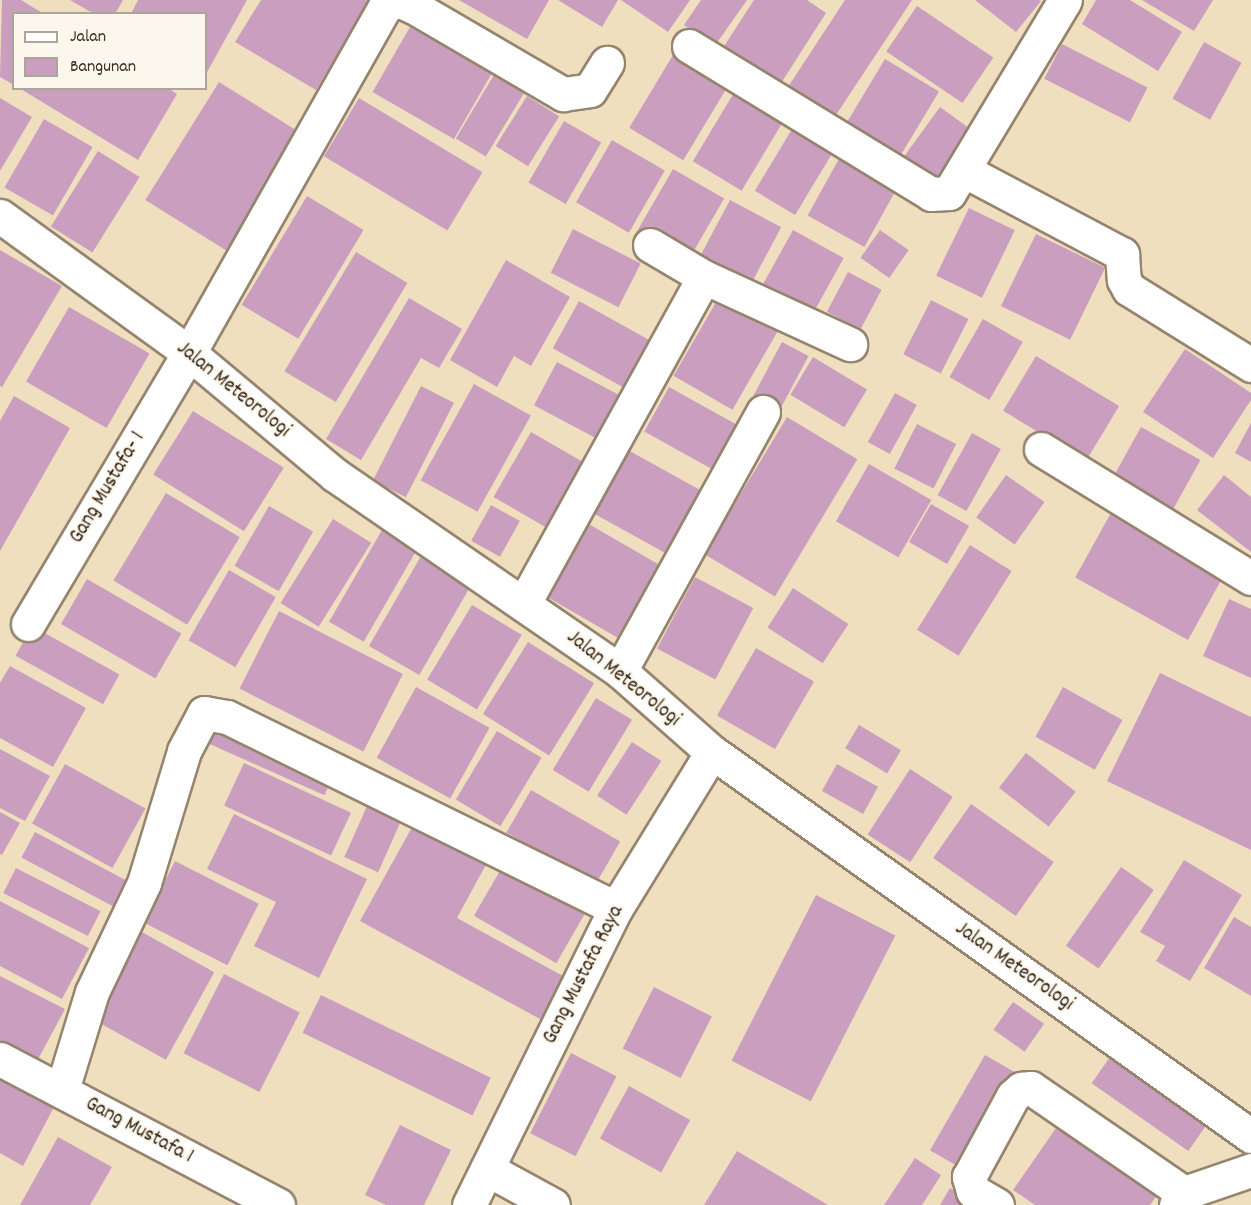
<!DOCTYPE html>
<style>
body{margin:0}
#map{position:relative;width:1251px;height:1205px;overflow:hidden;background:#efdfbf;font-family:Dekko,sans-serif}
div>[style]{position:absolute}
.building>*{inset:0;background:#ca9ebf;transform-origin:0 0}
.roads{filter:drop-shadow(2px 0 #95846e) drop-shadow(-2px 0 #95846e) drop-shadow(0 2px #95846e) drop-shadow(0 -2px #95846e)}
.minor>*{height:33px;margin:-16.5px;padding:0 16.5px;transform-origin:16.5px;border-radius:16.5px;background:#fff}
span{translate:-50% -50%;white-space:nowrap;text-align:center;line-height:1.15;-webkit-text-stroke:4.5px #fbf7ec;paint-order:stroke}
.street-label{font-size:21px;color:#3b2a1e}
.legend{position:absolute;left:12px;top:12px;width:195px;height:78px;box-sizing:border-box;background:#fbf7ec;border:2px solid #aea59a;margin:0;padding:8px 10px;list-style:none;font-size:18px;color:#3b2a1e}
.legend li{display:flex;align-items:center;gap:12px;height:30px}
.legend b{width:30px;border:2px solid #aea59a}
</style>
<div id="map">
<div class="building">
<i style="clip-path:polygon(2px 0,21px 0,44px 14px,14px 14px,14px 85px,0 77px)"></i>
<i style="clip-path:polygon(70px 0,123px 0,115px 14px,94px 14px)"></i>
<i style="clip-path:polygon(138px 0,247px 0,206px 74px,206px 14px,131px 14px)"></i>
<i style="clip-path:polygon(261px 0,366px 0,369px 2px,316px 90px,235px 42px)"></i>
<i style="clip-path:polygon(459px 0,549px 0,527px 39px)"></i>
<i style="clip-path:polygon(558px 0,618px 0,602px 27px)"></i>
<i style="clip-path:polygon(621px 0,690px 0,668px 32px)"></i>
<i style="clip-path:polygon(701px 0,747px 0,714px 47px,684px 25px)"></i>
<i style="clip-path:polygon(754px 0,807px 0,826px 13px,776px 91px,719px 54px)"></i>
<i style="clip-path:polygon(845px 0,912px 0,832px 121px,786px 90px)"></i>
<i style="clip-path:polygon(975px 0,1039px 0,1041px 1px,1016px 32px)"></i>
<i style="clip-path:polygon(1096px 0,1130px 0,1182px 32px,1158px 71px,1082px 24px)"></i>
<i style="clip-path:polygon(1142px 0,1213px 0,1194px 31px)"></i>
<i style="left:917px;top:6px;width:92px;height:55px;rotate:34deg"></i>
<i style="left:410px;top:27px;width:94px;height:75px;rotate:30deg"></i>
<i style="left:1204px;top:42px;width:43px;height:65px;rotate:29deg"></i>
<i style="left:1062px;top:44px;width:96px;height:39px;rotate:27deg"></i>
<i style="left:673px;top:55px;width:63px;height:85px;rotate:31deg"></i>
<i style="left:885px;top:59px;width:63px;height:89px;rotate:31deg"></i>
<i style="left:497px;top:70px;width:35px;height:80px;rotate:31deg"></i>
<i style="left:219px;top:82px;width:107px;height:139px;rotate:32deg"></i>
<i style="clip-path:polygon(19px 88px,168px 88px,177px 94px,138px 160px)"></i>
<i style="left:735px;top:91px;width:57px;height:82px;rotate:31deg"></i>
<i style="left:527px;top:96px;width:38px;height:59px;rotate:32deg"></i>
<i style="clip-path:polygon(0 98px,32px 117px,0 171px)"></i>
<i style="left:359px;top:98px;width:144px;height:68px;rotate:31deg"></i>
<i style="left:940px;top:107px;width:48px;height:71px;rotate:36deg"></i>
<i style="left:44px;top:119px;width:56px;height:79px;rotate:30deg"></i>
<i style="left:564px;top:121px;width:43px;height:71px;rotate:30deg"></i>
<i style="left:795px;top:124px;width:47px;height:78px;rotate:31deg"></i>
<i style="left:612px;top:140px;width:61px;height:72px;rotate:30deg"></i>
<i style="left:98px;top:151px;width:49px;height:89px;rotate:32deg"></i>
<i style="left:840px;top:157px;width:65px;height:67px;rotate:29deg"></i>
<i style="left:673px;top:169px;width:59px;height:74px;rotate:30deg"></i>
<i style="left:307px;top:196px;width:66px;height:127px;rotate:31deg"></i>
<i style="left:730px;top:200px;width:58px;height:72px;rotate:28deg"></i>
<i style="left:969px;top:208px;width:51px;height:75px;rotate:26deg"></i>
<i style="left:573px;top:229px;width:76px;height:49px;rotate:27deg"></i>
<i style="left:793px;top:230px;width:58px;height:68px;rotate:29deg"></i>
<i style="left:880px;top:230px;width:35px;height:34px;rotate:35deg"></i>
<i style="left:1036px;top:234px;width:77px;height:80px;rotate:26deg"></i>
<i style="clip-path:polygon(0 250px,62px 286px,2px 387px,0 386px)"></i>
<i style="left:356px;top:252px;width:60px;height:139px;rotate:31deg"></i>
<i style="clip-path:polygon(506px 260px,570px 297px,531px 366px,514px 356px,497px 387px,450px 360px)"></i>
<i style="left:848px;top:272px;width:38px;height:45px;rotate:28deg"></i>
<i style="left:719px;top:297px;width:68px;height:91px;rotate:30deg"></i>
<i style="clip-path:polygon(409px 298px,462px 329px,439px 368px,421px 358px,361px 460px,326px 439px)"></i>
<i style="left:931px;top:300px;width:42px;height:61px;rotate:27deg"></i>
<i style="left:579px;top:301px;width:85px;height:54px;rotate:29deg"></i>
<i style="left:69px;top:307px;width:93px;height:86px;rotate:30deg"></i>
<i style="left:983px;top:319px;width:46px;height:67px;rotate:30deg"></i>
<i style="left:782px;top:342px;width:30px;height:62px;rotate:28deg"></i>
<i style="clip-path:polygon(1185px 349px,1251px 393px,1251px 400px,1213px 458px,1143px 412px)"></i>
<i style="left:1036px;top:356px;width:97px;height:64px;rotate:31deg"></i>
<i style="left:813px;top:357px;width:63px;height:44px;rotate:31deg"></i>
<i style="left:557px;top:362px;width:81px;height:49px;rotate:28deg"></i>
<i style="left:474px;top:384px;width:65px;height:110px;rotate:29deg"></i>
<i style="left:421px;top:386px;width:37px;height:106px;rotate:27deg"></i>
<i style="left:669px;top:387px;width:88px;height:51px;rotate:29deg"></i>
<i style="left:895px;top:393px;width:25px;height:56px;rotate:29deg"></i>
<i style="clip-path:polygon(14px 396px,70px 428px,0 551px,0 421px)"></i>
<i style="left:193px;top:411px;width:107px;height:75px;rotate:32deg"></i>
<i style="left:787px;top:417px;width:82px;height:160px;rotate:31deg"></i>
<i style="clip-path:polygon(1251px 423px,1251px 462px,1235px 453px)"></i>
<i style="left:917px;top:424px;width:44px;height:50px;rotate:27deg"></i>
<i style="left:1141px;top:427px;width:68px;height:57px;rotate:29deg"></i>
<i style="left:531px;top:432px;width:61px;height:75px;rotate:30deg"></i>
<i style="left:972px;top:433px;width:33px;height:71px;rotate:29deg"></i>
<i style="left:626px;top:449px;width:93px;height:72px;rotate:29deg"></i>
<i style="left:869px;top:464px;width:72px;height:66px;rotate:30deg"></i>
<i style="left:1006px;top:475px;width:47px;height:52px;rotate:35deg"></i>
<i style="clip-path:polygon(1224px 475px,1251px 497px,1251px 552px,1197px 510px)"></i>
<i style="left:166px;top:493px;width:86px;height:102px;rotate:31deg"></i>
<i style="left:931px;top:504px;width:44px;height:44px;rotate:30deg"></i>
<i style="left:491px;top:505px;width:33px;height:41px;rotate:29deg"></i>
<i style="left:269px;top:506px;width:51px;height:69px;rotate:30deg"></i>
<i style="left:1112px;top:511px;width:129px;height:76px;rotate:29deg"></i>
<i style="left:333px;top:519px;width:45px;height:99px;rotate:32deg"></i>
<i style="left:580px;top:519px;width:100px;height:84px;rotate:30deg"></i>
<i style="left:382px;top:530px;width:40px;height:106px;rotate:30deg"></i>
<i style="left:970px;top:545px;width:49px;height:100px;rotate:32deg"></i>
<i style="left:421px;top:556px;width:58px;height:104px;rotate:30deg"></i>
<i style="left:229px;top:570px;width:54px;height:81px;rotate:30deg"></i>
<i style="left:695px;top:577px;width:66px;height:81px;rotate:28deg"></i>
<i style="left:87px;top:579px;width:109px;height:52px;rotate:30deg"></i>
<i style="left:793px;top:588px;width:66px;height:47px;rotate:33deg"></i>
<i style="clip-path:polygon(1229px 599px,1251px 609px,1251px 678px,1203px 656px)"></i>
<i style="left:472px;top:605px;width:58px;height:87px;rotate:31deg"></i>
<i style="left:279px;top:611px;width:139px;height:87px;rotate:27deg"></i>
<i style="left:32px;top:626px;width:100px;height:34px;rotate:29deg"></i>
<i style="left:528px;top:642px;width:78px;height:85px;rotate:32deg"></i>
<i style="left:756px;top:648px;width:67px;height:78px;rotate:30deg"></i>
<i style="clip-path:polygon(10px 666px,86px 708px,53px 767px,0 738px,0 683px)"></i>
<i style="clip-path:polygon(1160px 673px,1251px 717px,1251px 850px,1107px 781px)"></i>
<i style="left:416px;top:687px;width:84px;height:81px;rotate:29deg"></i>
<i style="left:1063px;top:687px;width:68px;height:57px;rotate:29deg"></i>
<i style="left:596px;top:698px;width:42px;height:84px;rotate:31deg"></i>
<i style="left:212px;top:721px;width:133px;height:22px;rotate:24deg"></i>
<i style="left:859px;top:725px;width:49px;height:27px;rotate:31deg"></i>
<i style="left:497px;top:731px;width:52px;height:80px;rotate:31deg"></i>
<i style="left:632px;top:742px;width:35px;height:64px;rotate:33deg"></i>
<i style="clip-path:polygon(0 749px,50px 776px,25px 821px,0 808px)"></i>
<i style="left:1026px;top:753px;width:63px;height:44px;rotate:38deg"></i>
<i style="left:244px;top:763px;width:118px;height:47px;rotate:25deg"></i>
<i style="left:65px;top:764px;width:92px;height:68px;rotate:29deg"></i>
<i style="left:837px;top:764px;width:47px;height:31px;rotate:29deg"></i>
<i style="left:910px;top:769px;width:51px;height:78px;rotate:33deg"></i>
<i style="left:531px;top:790px;width:103px;height:49px;rotate:30deg"></i>
<i style="left:372px;top:795px;width:37px;height:68px;rotate:24deg"></i>
<i style="left:971px;top:804px;width:101px;height:66px;rotate:35deg"></i>
<i style="clip-path:polygon(0 812px,20px 823px,2px 855px,0 854px)"></i>
<i style="clip-path:polygon(234px 814px,367px 879px,319px 978px,254px 946px,276px 902px,207px 869px)"></i>
<i style="clip-path:polygon(416px 820px,489px 859px,457px 918px,574px 982px,551px 1025px,360px 921px)"></i>
<i style="left:35px;top:832px;width:119px;height:29px;rotate:28deg"></i>
<i style="clip-path:polygon(1184px 860px,1242px 895px,1190px 981px,1156px 961px,1165px 946px,1140px 932px)"></i>
<i style="left:175px;top:861px;width:94px;height:69px;rotate:27deg"></i>
<i style="left:505px;top:862px;width:95px;height:62px;rotate:30deg"></i>
<i style="left:1121px;top:867px;width:40px;height:96px;rotate:35deg"></i>
<i style="left:16px;top:868px;width:95px;height:28px;rotate:27deg"></i>
<i style="left:816px;top:895px;width:89px;height:186px;rotate:27deg"></i>
<i style="clip-path:polygon(0 901px,89px 948px,62px 999px,0 966px)"></i>
<i style="clip-path:polygon(1234px 917px,1251px 927px,1251px 996px,1204px 968px)"></i>
<i style="left:140px;top:931px;width:85px;height:100px;rotate:29deg"></i>
<i style="left:224px;top:974px;width:85px;height:89px;rotate:27deg"></i>
<i style="clip-path:polygon(0 976px,65px 1009px,36px 1063px,0 1044px)"></i>
<i style="left:654px;top:987px;width:65px;height:69px;rotate:27deg"></i>
<i style="left:321px;top:995px;width:189px;height:42px;rotate:26deg"></i>
<i style="left:1013px;top:1002px;width:38px;height:34px;rotate:35deg"></i>
<i style="left:571px;top:1053px;width:51px;height:90px;rotate:27deg"></i>
<i style="left:985px;top:1055px;width:39px;height:110px;rotate:30deg"></i>
<i style="left:1110px;top:1057px;width:118px;height:32px;rotate:35deg"></i>
<i style="clip-path:polygon(0 1079px,54px 1107px,23px 1166px,0 1153px)"></i>
<i style="left:629px;top:1086px;width:70px;height:60px;rotate:29deg"></i>
<i style="clip-path:polygon(1063px 1118px,1163px 1187px,1150px 1205px,1035px 1205px,1013px 1190px)"></i>
<i style="clip-path:polygon(400px 1125px,451px 1150px,424px 1205px,386px 1205px,365px 1195px)"></i>
<i style="clip-path:polygon(58px 1137px,112px 1167px,90px 1205px,20px 1205px)"></i>
<i style="clip-path:polygon(737px 1151px,828px 1205px,704px 1205px)"></i>
<i style="clip-path:polygon(915px 1158px,941px 1175px,922px 1205px,884px 1205px)"></i>
<i style="clip-path:polygon(950px 1188px,979px 1205px,940px 1205px)"></i>
</div>
<div class="roads">
<div class="minor">
<i style="left:689px;top:46px;width:284px;rotate:31.4deg"></i>
<i style="left:931px;top:194px;width:18px;rotate:-3deg"></i>
<i style="left:949px;top:193px;width:225px;rotate:-59deg"></i>
<i style="left:965px;top:171px;width:178px;rotate:27.9deg"></i>
<i style="left:1122px;top:254px;width:26px;rotate:86deg"></i>
<i style="left:1124px;top:280px;width:10px;rotate:61deg"></i>
<i style="left:1129px;top:289px;width:144px;rotate:31.9deg"></i>
<i style="left:0;top:216px;width:233px;rotate:35.9deg"></i>
<i style="left:189px;top:353px;width:190px;rotate:39.9deg"></i>
<i style="left:335px;top:475px;width:346px;rotate:34.5deg"></i>
<i style="left:620px;top:671px;width:123px;rotate:41.4deg"></i>
<i style="left:712px;top:752px;width:662px;rotate:35.47deg"></i>
<i style="left:650px;top:245px;width:63px;rotate:30.7deg"></i>
<i style="left:704px;top:277px;width:161px;rotate:24.7deg"></i>
<i style="left:1041px;top:449px;width:246px;rotate:31.6deg"></i>
<i style="left:524px;top:603px;width:372px;rotate:-61.1deg"></i>
<i style="left:28px;top:624px;width:315px;rotate:-59.3deg"></i>
<i style="left:189px;top:353px;width:399px;rotate:-60.5deg"></i>
<i style="left:385px;top:6px;width:14px;rotate:-25deg"></i>
<i style="left:398px;top:0;width:17px;rotate:24deg"></i>
<i style="left:414px;top:7px;width:173px;rotate:30.3deg"></i>
<i style="left:563px;top:94px;width:27px;rotate:-8deg"></i>
<i style="left:590px;top:90px;width:32px;rotate:-58deg"></i>
<i style="left:620px;top:671px;width:296px;rotate:-61.1deg"></i>
<i style="left:0;top:1059px;width:314px;rotate:27.7deg"></i>
<i style="left:62px;top:1090px;width:102px;rotate:-73deg"></i>
<i style="left:92px;top:992px;width:121px;rotate:-64.5deg"></i>
<i style="left:144px;top:883px;width:138px;rotate:-73.1deg"></i>
<i style="left:184px;top:751px;width:43px;rotate:-62.2deg"></i>
<i style="left:204px;top:713px;width:23px;rotate:10deg"></i>
<i style="left:227px;top:717px;width:433px;rotate:26.2deg"></i>
<i style="left:487px;top:1169px;width:75px;rotate:28.6deg"></i>
<i style="left:469px;top:1205px;width:331px;rotate:-63.7deg"></i>
<i style="left:616px;top:908px;width:183px;rotate:-58.4deg"></i>
<i style="left:997px;top:1205px;width:28px;rotate:-150deg"></i>
<i style="left:973px;top:1191px;width:15px;rotate:-106deg"></i>
<i style="left:969px;top:1177px;width:92px;rotate:-61.5deg"></i>
<i style="left:1013px;top:1096px;width:11px;rotate:-41deg"></i>
<i style="left:1021px;top:1089px;width:10px;rotate:-6deg"></i>
<i style="left:1031px;top:1088px;width:186px;rotate:34.5deg"></i>
<i style="left:1176px;top:1205px;width:14px;rotate:-56deg"></i>
<i style="left:1184px;top:1193px;width:71px;rotate:-18.9deg"></i>
</div>
</div>
<div class="street-label">
<span style="left:233px;top:390px;rotate:39deg">Jalan Meteorologi</span>
<span style="left:108px;top:488px;rotate:-59deg">Gang Mustafa- 1</span>
<span style="left:623px;top:679px;rotate:39deg">Jalan Meteorologi</span>
<span style="left:1014px;top:967px;rotate:35deg">Jalan Meteorologi</span>
<span style="left:584px;top:975px;rotate:-63deg">Gang Mustafa Raya</span>
<span style="left:139px;top:1131px;rotate:28deg">Gang Mustafa 1</span>
</div>
<ul class="legend">
<li><b style="height:8px;background:#fff"></b>Jalan</li>
<li><b style="height:16px;background:#ca9ebf"></b>Bangunan</li>
</ul>
</div>
